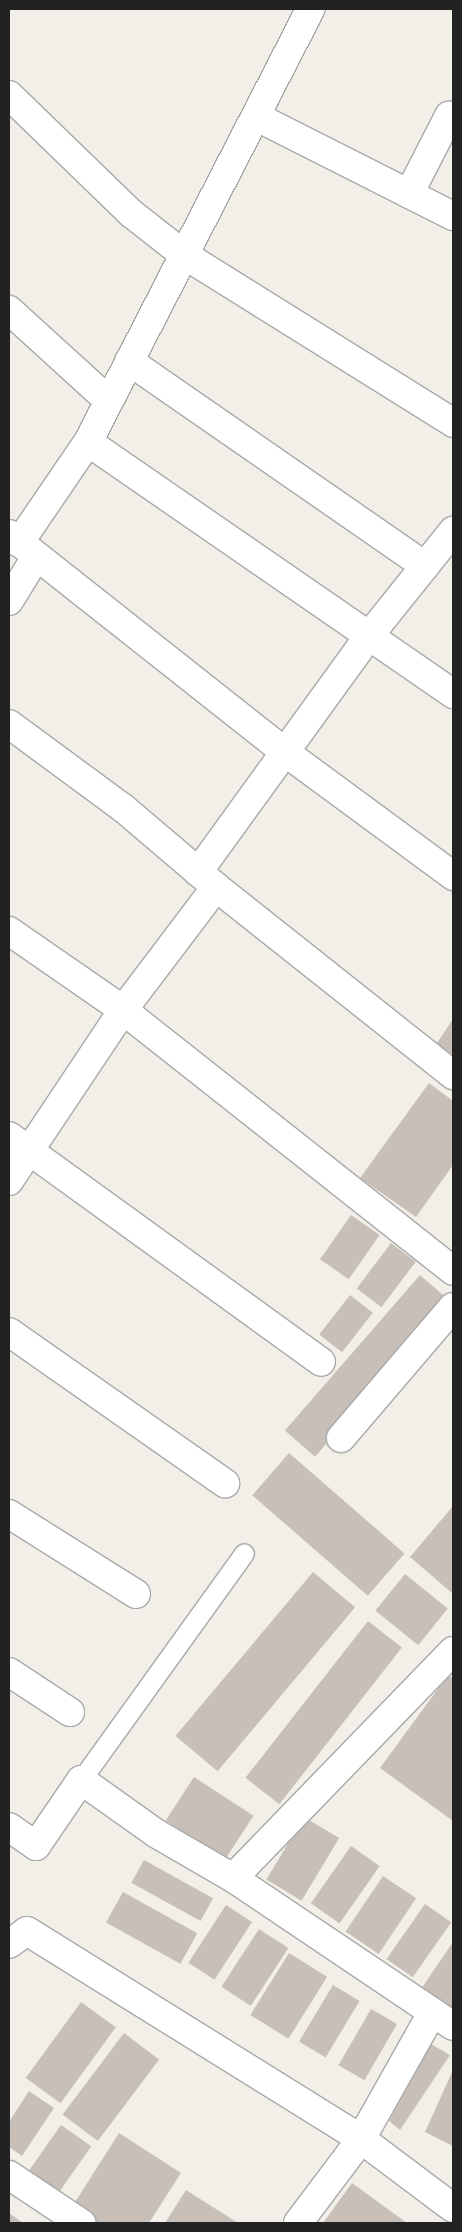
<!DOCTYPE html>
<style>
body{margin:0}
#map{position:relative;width:462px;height:2232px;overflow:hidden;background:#f2efe9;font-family:Roboto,sans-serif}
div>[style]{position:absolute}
.building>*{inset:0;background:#c7bfb8;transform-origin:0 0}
.roads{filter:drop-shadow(1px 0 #a9a9a9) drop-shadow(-1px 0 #a9a9a9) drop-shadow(0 1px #a9a9a9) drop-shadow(0 -1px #a9a9a9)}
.lane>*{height:19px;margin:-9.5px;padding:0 9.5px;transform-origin:9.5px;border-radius:9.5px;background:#fff}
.street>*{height:28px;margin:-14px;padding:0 14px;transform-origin:14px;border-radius:14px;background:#fff}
span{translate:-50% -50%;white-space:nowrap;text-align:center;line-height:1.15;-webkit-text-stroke:4.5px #fff;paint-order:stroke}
.frame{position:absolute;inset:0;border:10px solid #222;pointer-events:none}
</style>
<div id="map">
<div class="building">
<i style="clip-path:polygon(453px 1019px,453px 1051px,448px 1059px,433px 1049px)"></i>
<i style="clip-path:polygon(429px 1083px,453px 1101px,453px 1165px,416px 1217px,360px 1178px)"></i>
<i style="left:351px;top:1215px;width:35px;height:54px;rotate:35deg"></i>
<i style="left:391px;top:1243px;width:31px;height:57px;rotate:37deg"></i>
<i style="left:420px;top:1275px;width:40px;height:206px;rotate:41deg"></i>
<i style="left:350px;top:1295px;width:29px;height:50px;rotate:38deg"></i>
<i style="left:289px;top:1453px;width:153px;height:56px;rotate:41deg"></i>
<i style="clip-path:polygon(453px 1506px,453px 1594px,410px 1557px)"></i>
<i style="left:313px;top:1572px;width:55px;height:214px;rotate:40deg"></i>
<i style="left:405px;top:1574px;width:55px;height:47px;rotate:39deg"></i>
<i style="left:368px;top:1621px;width:43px;height:199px;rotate:38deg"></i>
<i style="clip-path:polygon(448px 1675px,453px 1679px,453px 1821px,380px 1768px)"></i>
<i style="left:194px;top:1777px;width:71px;height:52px;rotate:33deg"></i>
<i style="left:304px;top:1817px;width:41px;height:73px;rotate:31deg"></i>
<i style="left:351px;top:1846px;width:35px;height:70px;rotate:35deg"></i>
<i style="left:144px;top:1860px;width:79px;height:26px;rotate:29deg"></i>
<i style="left:383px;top:1876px;width:40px;height:67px;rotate:34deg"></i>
<i style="left:123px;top:1892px;width:85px;height:35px;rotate:29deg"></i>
<i style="left:425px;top:1904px;width:32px;height:67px;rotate:35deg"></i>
<i style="left:226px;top:1905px;width:31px;height:69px;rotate:33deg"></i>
<i style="left:259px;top:1929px;width:35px;height:69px;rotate:33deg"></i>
<i style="clip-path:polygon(453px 1942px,453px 2011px,421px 1989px)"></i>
<i style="left:289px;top:1953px;width:45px;height:73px;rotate:32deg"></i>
<i style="left:333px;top:1985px;width:31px;height:66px;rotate:31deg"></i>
<i style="left:81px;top:2002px;width:43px;height:94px;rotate:36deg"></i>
<i style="left:371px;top:2009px;width:30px;height:65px;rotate:30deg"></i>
<i style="left:124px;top:2033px;width:44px;height:102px;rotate:37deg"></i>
<i style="clip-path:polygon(431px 2044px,450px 2055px,400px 2130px,389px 2121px)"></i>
<i style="clip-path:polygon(453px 2070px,453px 2146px,425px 2132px)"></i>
<i style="clip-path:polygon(29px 2091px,54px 2108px,22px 2156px,9px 2147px,9px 2122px)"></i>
<i style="left:61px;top:2125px;width:37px;height:56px;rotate:35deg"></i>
<i style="clip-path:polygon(119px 2133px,181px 2173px,149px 2223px,96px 2223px,72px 2207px)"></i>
<i style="clip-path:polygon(352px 2183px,407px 2223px,323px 2223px)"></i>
<i style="clip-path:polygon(186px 2190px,238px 2223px,165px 2223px)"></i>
<i style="clip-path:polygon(9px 2213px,23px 2223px,9px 2223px)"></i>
</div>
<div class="roads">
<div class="lane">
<i style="left:81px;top:1780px;width:279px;rotate:-54.3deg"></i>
</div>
<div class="street">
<i style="left:9px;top:95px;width:171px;rotate:44.1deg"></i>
<i style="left:132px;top:214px;width:65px;rotate:38.1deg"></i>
<i style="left:183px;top:254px;width:319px;rotate:32deg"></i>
<i style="left:257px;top:117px;width:220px;rotate:26.8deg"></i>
<i style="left:409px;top:194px;width:88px;rotate:-62.9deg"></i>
<i style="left:9px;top:310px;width:135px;rotate:42.3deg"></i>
<i style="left:129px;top:361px;width:360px;rotate:34.7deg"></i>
<i style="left:88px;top:442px;width:444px;rotate:34.6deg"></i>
<i style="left:9px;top:534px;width:352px;rotate:38.3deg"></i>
<i style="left:285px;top:752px;width:209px;rotate:36.4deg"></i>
<i style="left:19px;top:543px;width:122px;rotate:-55.7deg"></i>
<i style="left:88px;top:442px;width:487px;rotate:-62.8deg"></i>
<i style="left:9px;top:601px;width:52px;rotate:-58.5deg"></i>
<i style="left:9px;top:724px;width:142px;rotate:36.4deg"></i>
<i style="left:123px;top:808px;width:122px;rotate:40.3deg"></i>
<i style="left:216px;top:887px;width:303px;rotate:38.4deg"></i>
<i style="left:198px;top:872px;width:290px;rotate:-54.1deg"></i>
<i style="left:368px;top:637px;width:136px;rotate:-51.3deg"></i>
<i style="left:9px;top:931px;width:139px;rotate:34.7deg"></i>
<i style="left:123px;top:1010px;width:421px;rotate:38.3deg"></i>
<i style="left:9px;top:1136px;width:385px;rotate:35.9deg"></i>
<i style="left:9px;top:1181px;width:206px;rotate:-56.3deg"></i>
<i style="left:123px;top:1010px;width:154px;rotate:-52.9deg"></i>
<i style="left:9px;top:1332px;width:264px;rotate:35deg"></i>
<i style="left:341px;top:1438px;width:172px;rotate:-49.5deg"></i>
<i style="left:9px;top:1514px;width:150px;rotate:32.2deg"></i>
<i style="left:9px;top:1672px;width:73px;rotate:33.3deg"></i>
<i style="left:9px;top:1827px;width:33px;rotate:35deg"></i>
<i style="left:36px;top:1846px;width:80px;rotate:-55.7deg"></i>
<i style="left:81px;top:1780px;width:93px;rotate:35.4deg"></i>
<i style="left:157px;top:1834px;width:88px;rotate:30.1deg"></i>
<i style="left:233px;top:1878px;width:265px;rotate:33.9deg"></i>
<i style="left:233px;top:1878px;width:316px;rotate:-45.9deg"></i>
<i style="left:9px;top:1944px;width:22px;rotate:-36deg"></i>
<i style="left:27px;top:1931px;width:393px;rotate:31.9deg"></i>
<i style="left:361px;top:2139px;width:115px;rotate:36.9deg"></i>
<i style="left:9px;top:2175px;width:87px;rotate:33.7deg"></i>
<i style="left:298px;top:2223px;width:105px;rotate:-53.1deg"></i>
<i style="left:361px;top:2139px;width:145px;rotate:-60.6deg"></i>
</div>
</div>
<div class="frame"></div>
</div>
